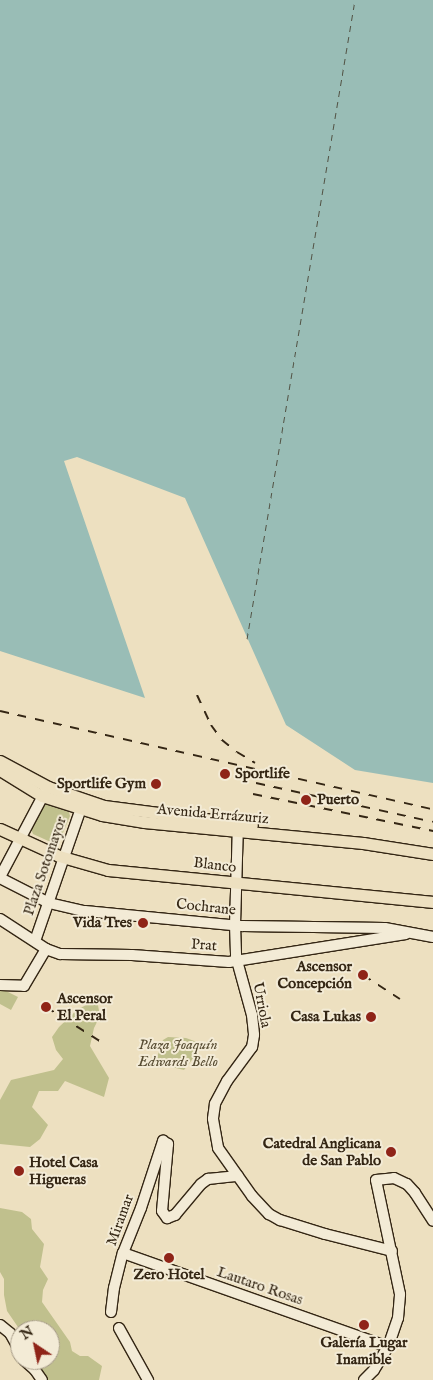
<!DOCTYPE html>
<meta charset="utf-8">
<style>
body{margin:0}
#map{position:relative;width:433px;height:1380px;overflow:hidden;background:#ede0c0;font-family:"IM FELL English",serif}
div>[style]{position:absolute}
.green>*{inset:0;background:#c0c08d}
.water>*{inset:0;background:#99bdb6}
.ferry>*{height:1px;margin-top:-0.5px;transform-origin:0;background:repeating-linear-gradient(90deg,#525345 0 6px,transparent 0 11px)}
.roads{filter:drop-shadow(1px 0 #342614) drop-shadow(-1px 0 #342614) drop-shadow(0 1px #342614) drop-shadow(0 -1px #342614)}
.secondary>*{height:10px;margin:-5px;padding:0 5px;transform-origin:5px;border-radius:5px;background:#f3ebd6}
.primary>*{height:11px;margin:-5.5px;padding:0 5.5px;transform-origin:5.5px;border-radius:5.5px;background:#ede0c0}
.rail>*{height:2px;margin-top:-1px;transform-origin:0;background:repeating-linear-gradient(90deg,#342614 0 9px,transparent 0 18px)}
.dots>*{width:14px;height:14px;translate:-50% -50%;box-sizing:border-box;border:2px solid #f3ebd6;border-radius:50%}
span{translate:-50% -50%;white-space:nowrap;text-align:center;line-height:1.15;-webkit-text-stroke:4px #f3ebd6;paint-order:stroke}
.poi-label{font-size:15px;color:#342614;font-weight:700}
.left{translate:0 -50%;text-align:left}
.right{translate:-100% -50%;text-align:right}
.street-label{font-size:15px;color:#342614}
.park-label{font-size:15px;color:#574c32;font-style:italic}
.north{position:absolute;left:10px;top:1320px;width:50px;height:50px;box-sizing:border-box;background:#f3ebd6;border:1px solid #a79c88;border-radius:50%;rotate:326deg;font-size:14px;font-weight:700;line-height:20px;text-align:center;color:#342614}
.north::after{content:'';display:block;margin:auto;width:18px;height:22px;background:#8f2418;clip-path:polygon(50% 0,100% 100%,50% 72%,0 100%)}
</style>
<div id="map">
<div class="green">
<i style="clip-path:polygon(44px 804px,69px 812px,70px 816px,60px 840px,55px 844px,33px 834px,31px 829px)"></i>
<i style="clip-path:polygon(0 988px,18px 997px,11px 1010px,0 1004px)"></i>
<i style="clip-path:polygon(97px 1000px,100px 1016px,94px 1028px,90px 1046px,109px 1078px,104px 1097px,65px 1081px,58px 1091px,39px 1091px,32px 1107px,48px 1125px,40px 1139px,30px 1147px,0 1144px,0 1100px,11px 1080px,54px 1070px,63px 1059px,56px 1050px,52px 1037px,59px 1027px,78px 1009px)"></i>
<i style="clip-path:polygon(168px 1037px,186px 1038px,197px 1042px,199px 1046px,198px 1052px,184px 1070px,155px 1063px,163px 1040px)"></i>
<i style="clip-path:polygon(0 1208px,22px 1212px,31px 1219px,32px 1229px,44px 1244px,40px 1267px,48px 1279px,43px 1290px,42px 1302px,70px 1342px,72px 1351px,80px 1356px,88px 1356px,102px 1366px,99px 1380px,47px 1380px,36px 1360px,50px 1360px,50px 1330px,20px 1330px,7px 1311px,4px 1295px,4px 1279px,0 1272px)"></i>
</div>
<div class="water">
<i style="clip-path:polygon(0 0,433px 0,433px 783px,355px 770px,286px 725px,185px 498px,77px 457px,64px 461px,145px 698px,0 651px)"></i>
</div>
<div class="ferry">
<i style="left:247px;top:639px;width:648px;rotate:-80.41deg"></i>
</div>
<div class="roads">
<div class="secondary">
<i style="left:238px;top:824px;width:101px;rotate:91.7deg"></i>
<i style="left:235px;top:925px;width:32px;rotate:88deg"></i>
<i style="left:236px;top:957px;width:60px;rotate:74.6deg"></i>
<i style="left:252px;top:1015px;width:20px;rotate:84deg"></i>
<i style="left:254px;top:1035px;width:12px;rotate:99deg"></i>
<i style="left:252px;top:1047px;width:42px;rotate:126.3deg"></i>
<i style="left:227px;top:1081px;width:26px;rotate:118deg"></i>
<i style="left:215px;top:1104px;width:15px;rotate:98deg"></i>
<i style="left:213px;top:1119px;width:29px;rotate:80deg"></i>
<i style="left:218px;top:1148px;width:59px;rotate:54.7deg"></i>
<i style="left:252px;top:1196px;width:25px;rotate:47deg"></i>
<i style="left:269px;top:1214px;width:13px;rotate:29deg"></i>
<i style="left:280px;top:1220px;width:47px;rotate:17.3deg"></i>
<i style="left:325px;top:1234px;width:69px;rotate:14.2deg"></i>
<i style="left:0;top:877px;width:98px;rotate:-62.1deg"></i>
<i style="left:0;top:878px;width:55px;rotate:27deg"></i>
<i style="left:49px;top:903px;width:37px;rotate:13deg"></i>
<i style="left:85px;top:911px;width:158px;rotate:5.5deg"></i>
<i style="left:242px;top:926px;width:143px;rotate:0.8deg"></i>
<i style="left:385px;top:928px;width:49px;rotate:10.6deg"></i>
<i style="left:0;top:919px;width:55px;rotate:33.1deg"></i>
<i style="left:46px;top:949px;width:15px;rotate:20deg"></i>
<i style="left:60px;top:954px;width:72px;rotate:0.8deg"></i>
<i style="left:132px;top:955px;width:97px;rotate:4.1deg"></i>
<i style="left:229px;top:962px;width:179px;rotate:-9deg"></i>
<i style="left:35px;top:941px;width:147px;rotate:-70.9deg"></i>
<i style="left:0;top:985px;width:24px;rotate:2deg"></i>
<i style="left:24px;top:986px;width:43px;rotate:-59.3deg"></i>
<i style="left:123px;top:1253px;width:281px;rotate:19.5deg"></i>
<i style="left:111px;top:1312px;width:24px;rotate:-83deg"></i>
<i style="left:114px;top:1288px;width:36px;rotate:-76deg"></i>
<i style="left:123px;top:1253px;width:48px;rotate:-68.2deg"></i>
<i style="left:141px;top:1208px;width:71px;rotate:-71.8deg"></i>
<i style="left:163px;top:1141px;width:6px;rotate:31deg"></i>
<i style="left:168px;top:1144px;width:67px;rotate:95.1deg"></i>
<i style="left:162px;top:1211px;width:9px;rotate:54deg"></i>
<i style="left:167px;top:1218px;width:9px;rotate:-21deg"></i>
<i style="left:175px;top:1215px;width:40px;rotate:-50deg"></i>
<i style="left:201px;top:1184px;width:9px;rotate:-36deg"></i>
<i style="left:208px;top:1179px;width:30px;rotate:-6deg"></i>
<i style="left:0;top:1325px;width:13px;rotate:39deg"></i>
<i style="left:10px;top:1333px;width:21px;rotate:61deg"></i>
<i style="left:119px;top:1328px;width:60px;rotate:60.9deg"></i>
<i style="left:24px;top:1360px;width:15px;rotate:42deg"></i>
<i style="left:35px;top:1370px;width:12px;rotate:55deg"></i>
<i style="left:364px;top:1380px;width:14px;rotate:-45deg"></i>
<i style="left:374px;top:1370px;width:27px;rotate:-59deg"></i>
<i style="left:388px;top:1347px;width:31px;rotate:-71deg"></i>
<i style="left:398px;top:1318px;width:24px;rotate:-85deg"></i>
<i style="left:400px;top:1294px;width:116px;rotate:-101.9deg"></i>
<i style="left:376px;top:1180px;width:18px;rotate:-6deg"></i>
<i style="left:394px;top:1178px;width:14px;rotate:25deg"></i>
<i style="left:407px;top:1184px;width:12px;rotate:48deg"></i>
<i style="left:415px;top:1193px;width:33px;rotate:57deg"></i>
</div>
<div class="primary">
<i style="left:0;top:761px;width:55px;rotate:28.4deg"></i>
<i style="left:48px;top:787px;width:59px;rotate:18.7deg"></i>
<i style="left:104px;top:806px;width:149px;rotate:7.3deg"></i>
<i style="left:0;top:770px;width:49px;rotate:31.8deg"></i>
<i style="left:42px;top:796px;width:63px;rotate:17.6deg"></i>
<i style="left:102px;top:815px;width:43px;rotate:9.5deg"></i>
<i style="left:144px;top:822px;width:220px;rotate:5.5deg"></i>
<i style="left:363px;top:843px;width:71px;rotate:8.9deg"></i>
<i style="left:0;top:829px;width:65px;rotate:24.6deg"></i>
<i style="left:59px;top:856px;width:51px;rotate:15.9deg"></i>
<i style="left:108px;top:870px;width:327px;rotate:5.6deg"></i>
</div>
</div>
<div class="rail">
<i style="left:197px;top:695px;width:33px;rotate:65deg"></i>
<i style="left:211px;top:725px;width:19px;rotate:54deg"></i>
<i style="left:222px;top:740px;width:19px;rotate:39deg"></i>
<i style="left:237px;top:752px;width:21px;rotate:31deg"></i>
<i style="left:0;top:711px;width:444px;rotate:12.8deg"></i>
<i style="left:256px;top:783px;width:181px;rotate:12.4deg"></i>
<i style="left:253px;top:794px;width:184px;rotate:11.6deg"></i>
<i style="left:363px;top:975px;width:44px;rotate:33deg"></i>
<i style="left:46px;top:1007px;width:67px;rotate:32.3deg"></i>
</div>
<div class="dots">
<i style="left:225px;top:774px;background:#8f2418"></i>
<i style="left:156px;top:784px;background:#8f2418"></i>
<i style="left:306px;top:800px;background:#8f2418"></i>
<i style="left:143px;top:923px;background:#8f2418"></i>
<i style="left:363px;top:975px;background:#8f2418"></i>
<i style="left:46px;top:1007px;background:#8f2418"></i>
<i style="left:371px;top:1017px;background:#8f2418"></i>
<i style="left:391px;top:1152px;background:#8f2418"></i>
<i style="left:19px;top:1171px;background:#8f2418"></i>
<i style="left:169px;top:1258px;background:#8f2418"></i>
<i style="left:364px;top:1325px;background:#8f2418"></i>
</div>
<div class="poi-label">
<span class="left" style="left:235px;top:774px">Sportlife</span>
<span class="right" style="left:146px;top:784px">Sportlife Gym</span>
<span class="left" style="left:317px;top:800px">Puerto</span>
<span class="right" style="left:132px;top:923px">Vida Tres</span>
<span class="right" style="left:352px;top:975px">Ascensor<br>Concepción</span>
<span class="left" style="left:57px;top:1007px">Ascensor<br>El Peral</span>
<span class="right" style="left:361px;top:1017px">Casa Lukas</span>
<span class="right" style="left:381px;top:1152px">Catedral Anglicana<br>de San Pablo</span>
<span class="left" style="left:29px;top:1171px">Hotel Casa<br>Higueras</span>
<span style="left:169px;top:1275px">Zero Hotel</span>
<span style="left:364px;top:1351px">Galería Lugar<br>Inamible</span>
</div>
<div class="street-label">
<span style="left:213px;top:814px;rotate:5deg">Avenida Errázuriz</span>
<span style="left:215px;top:865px;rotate:7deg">Blanco</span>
<span style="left:45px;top:866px;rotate:-71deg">Plaza Sotomayor</span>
<span style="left:206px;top:907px;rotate:6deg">Cochrane</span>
<span style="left:204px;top:945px;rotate:4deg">Prat</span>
<span style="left:262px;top:1005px;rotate:79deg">Urriola</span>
<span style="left:120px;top:1220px;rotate:-70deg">Miramar</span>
<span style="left:260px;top:1286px;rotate:19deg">Lautaro Rosas</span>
</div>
<div class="park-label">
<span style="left:178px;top:1053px">Plaza Joaquín<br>Edwards Bello</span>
</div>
<div class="north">N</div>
</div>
